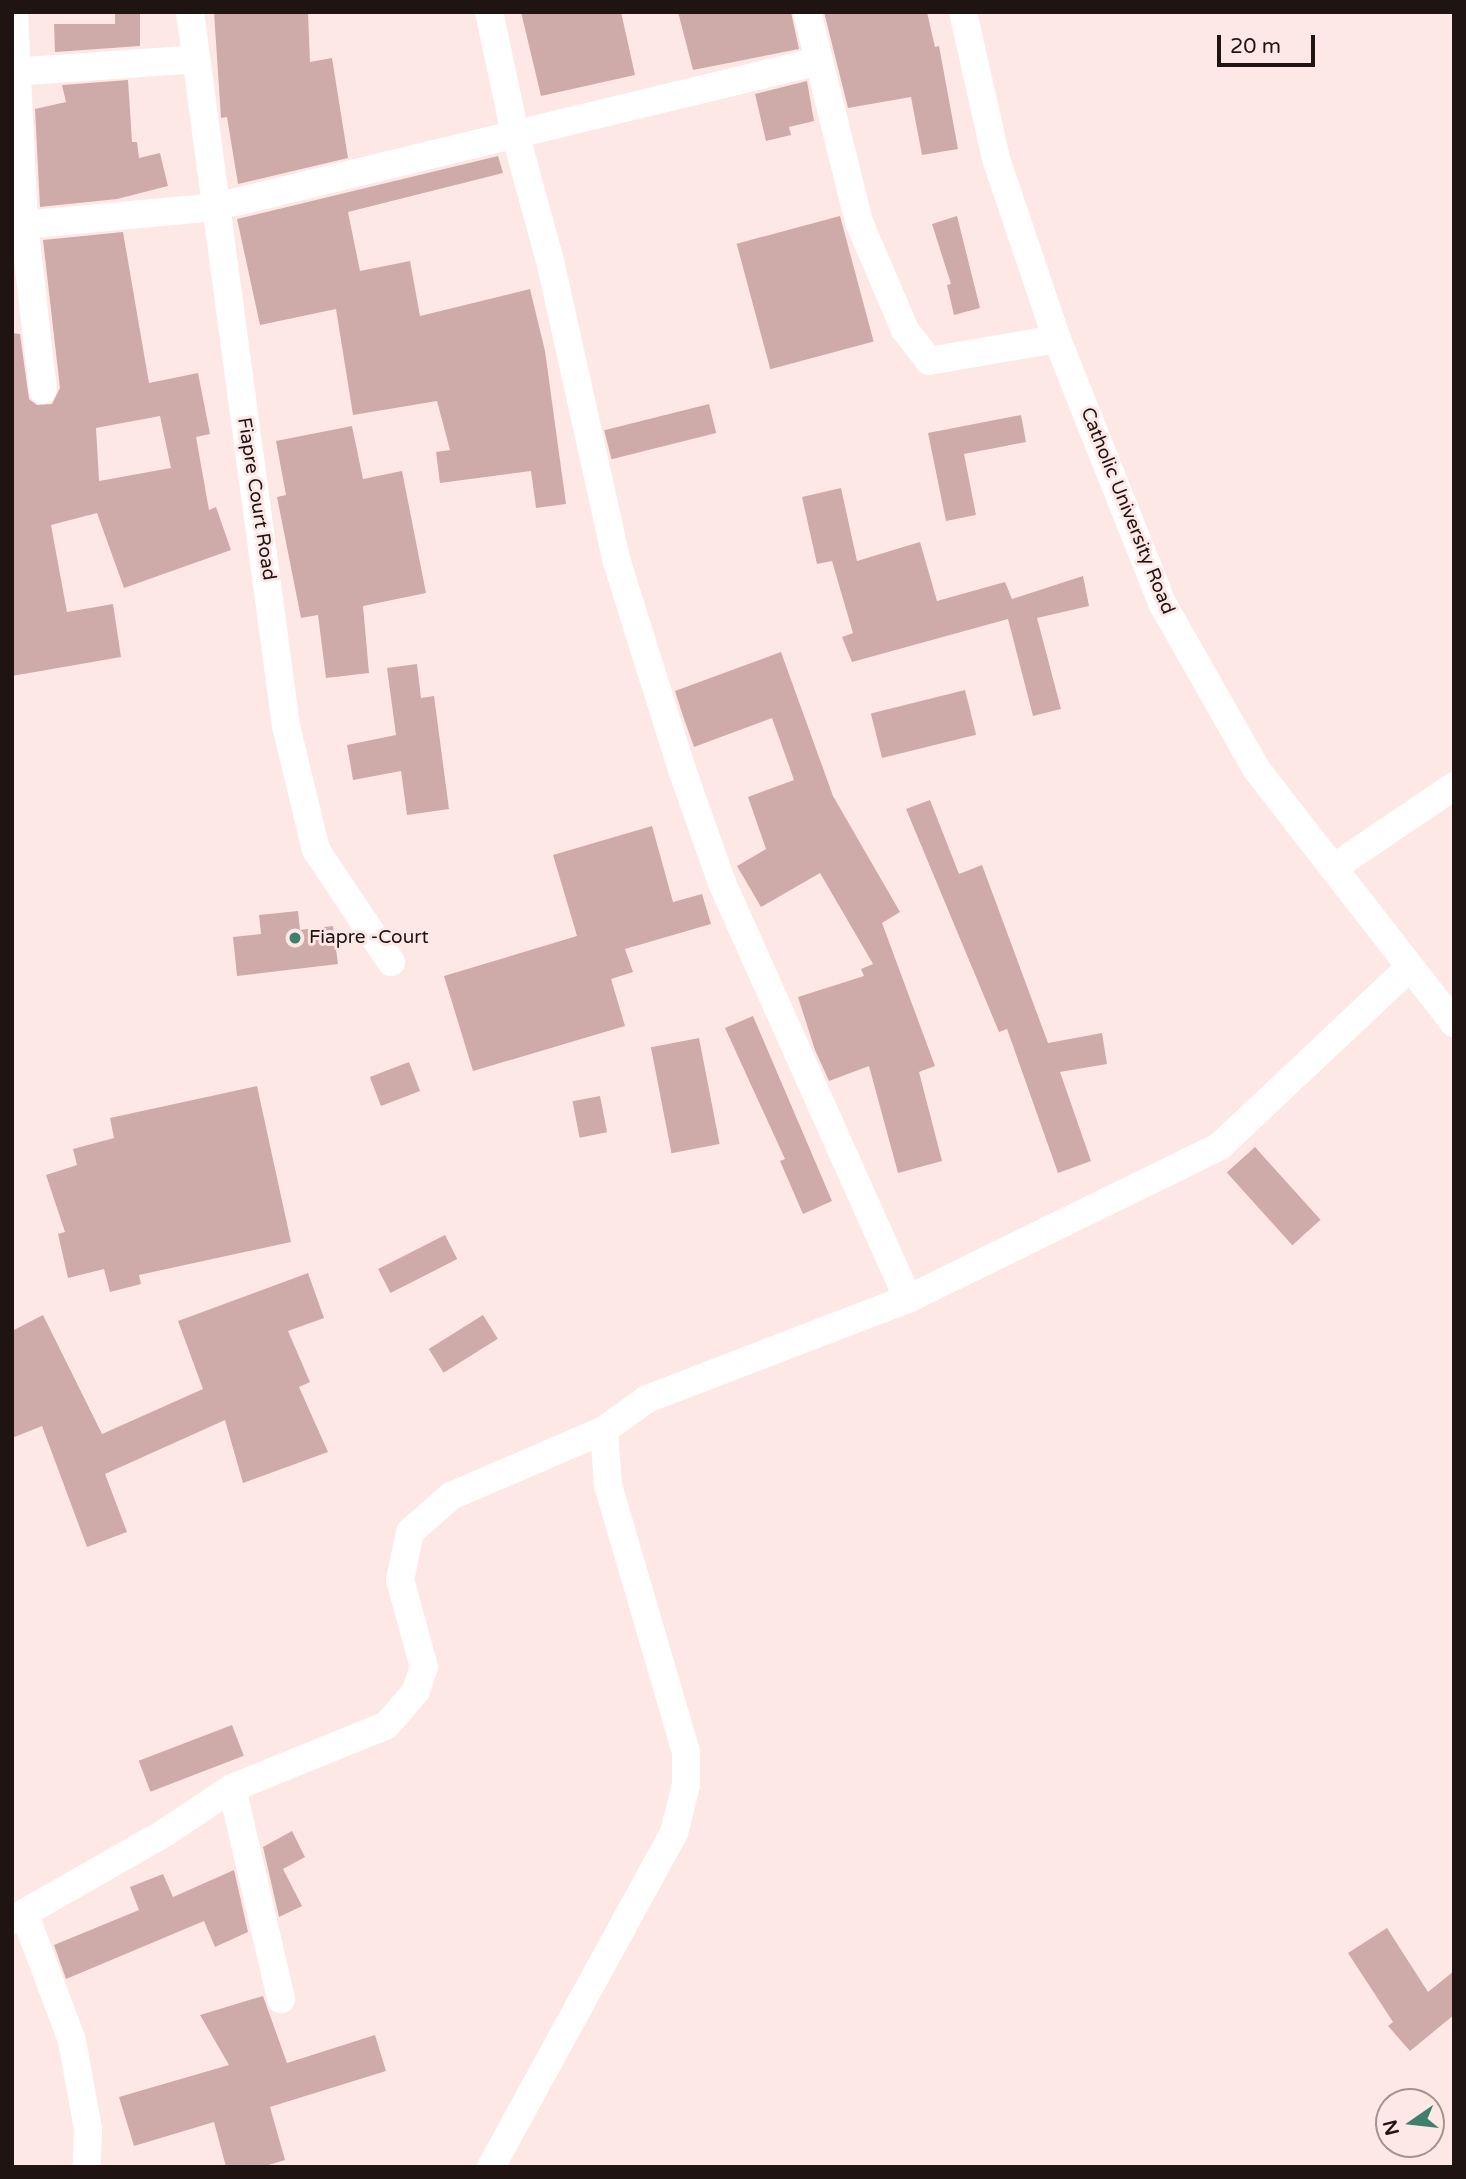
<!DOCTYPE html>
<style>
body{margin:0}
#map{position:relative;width:1466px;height:2179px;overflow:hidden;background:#fee8e6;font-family:"Varela Round",sans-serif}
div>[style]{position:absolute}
.building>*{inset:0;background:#ceaba9;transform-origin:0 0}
.minor>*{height:28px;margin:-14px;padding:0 14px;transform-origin:14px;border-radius:14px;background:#fff}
.dots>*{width:19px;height:19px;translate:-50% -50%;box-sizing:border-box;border:4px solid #fee8e6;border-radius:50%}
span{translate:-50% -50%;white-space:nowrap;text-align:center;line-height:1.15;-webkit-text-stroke:6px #fee8e6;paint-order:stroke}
.street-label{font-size:19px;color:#201413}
.poi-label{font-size:19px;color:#201413}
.left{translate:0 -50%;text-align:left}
.frame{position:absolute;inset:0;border:14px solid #201413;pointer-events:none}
.north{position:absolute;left:1375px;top:2088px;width:70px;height:70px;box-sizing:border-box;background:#fee8e6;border:2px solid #a59392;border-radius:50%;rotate:256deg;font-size:19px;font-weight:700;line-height:28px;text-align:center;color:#201413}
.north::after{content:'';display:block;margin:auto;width:24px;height:32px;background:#417f6d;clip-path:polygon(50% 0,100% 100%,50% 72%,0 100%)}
.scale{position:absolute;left:1217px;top:35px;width:98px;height:32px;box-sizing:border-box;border:4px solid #201413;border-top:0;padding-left:9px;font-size:21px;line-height:24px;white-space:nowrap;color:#201413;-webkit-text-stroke:5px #fee8e6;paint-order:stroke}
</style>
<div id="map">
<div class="building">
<i style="clip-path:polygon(115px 12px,140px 12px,140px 46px,55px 52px,54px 24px,115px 24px)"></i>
<i style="clip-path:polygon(214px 12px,308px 12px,310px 62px,332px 58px,348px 158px,238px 184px,227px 117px,221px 118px)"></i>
<i style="clip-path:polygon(521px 12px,621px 12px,635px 75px,541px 96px)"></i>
<i style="clip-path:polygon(678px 12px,791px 12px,799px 49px,693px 70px)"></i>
<i style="clip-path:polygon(824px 12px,927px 12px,935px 47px,939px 46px,958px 149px,922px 155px,911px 97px,848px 108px)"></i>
<i style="clip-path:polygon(128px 80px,132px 142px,137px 142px,139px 158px,160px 153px,168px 186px,117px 199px,40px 207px,35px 109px,66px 102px,62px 85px)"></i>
<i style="clip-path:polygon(807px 81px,814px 121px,789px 127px,791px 135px,766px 141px,755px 94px)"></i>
<i style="clip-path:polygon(498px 156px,503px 173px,348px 212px,360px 271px,410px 261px,420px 316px,530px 289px,545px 351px,566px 504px,536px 508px,531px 471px,440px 483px,436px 452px,450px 450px,437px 401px,353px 415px,336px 309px,260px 325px,237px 219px)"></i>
<i style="left:840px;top:216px;width:130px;height:107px;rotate:75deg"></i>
<i style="clip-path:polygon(957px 216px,980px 308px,954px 315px,947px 285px,951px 284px,932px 224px)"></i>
<i style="clip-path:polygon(evenodd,123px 232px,149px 383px,198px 373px,210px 434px,196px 437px,209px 510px,216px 507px,231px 550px,124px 588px,97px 513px,51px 525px,67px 612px,113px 604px,121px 657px,12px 676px,12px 333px,20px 334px,29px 399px,37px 405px,52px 404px,60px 388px,43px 240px,123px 232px,160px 416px,171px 468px,99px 481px,96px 428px,160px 416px)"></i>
<i style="left:709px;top:404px;width:30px;height:108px;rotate:76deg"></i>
<i style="clip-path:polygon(1021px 415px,1026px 442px,964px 454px,976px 515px,946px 521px,928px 433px)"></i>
<i style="clip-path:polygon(352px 426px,363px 479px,402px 471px,426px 593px,363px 606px,369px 673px,326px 678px,318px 615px,301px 618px,277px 497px,286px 495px,276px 441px)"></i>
<i style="clip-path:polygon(841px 488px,857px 561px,920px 542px,937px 601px,1005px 582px,1012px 599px,1083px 576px,1089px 606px,1037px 618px,1061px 709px,1033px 716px,1008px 619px,852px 662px,842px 637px,853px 633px,832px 561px,817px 564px,802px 497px)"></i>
<i style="clip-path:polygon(781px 652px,833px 796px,900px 912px,882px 923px,935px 1066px,919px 1072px,942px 1161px,898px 1173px,869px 1066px,829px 1081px,815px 1050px,798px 997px,864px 976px,861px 969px,873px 964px,820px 873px,761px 907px,737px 866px,766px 849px,748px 797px,794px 780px,772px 718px,694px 747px,683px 716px,675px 691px)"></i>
<i style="clip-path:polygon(417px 664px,421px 698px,434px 696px,449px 809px,407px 815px,401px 771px,353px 780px,347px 745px,396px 735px,387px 668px)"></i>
<i style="left:965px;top:690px;width:46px;height:97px;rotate:76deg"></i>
<i style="clip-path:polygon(930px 800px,959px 874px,982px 865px,1048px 1043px,1102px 1033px,1107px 1064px,1060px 1072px,1091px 1161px,1058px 1173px,1007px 1029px,999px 1032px,906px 809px)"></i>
<i style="clip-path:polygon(652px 826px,673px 902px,702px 894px,711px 924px,625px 949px,633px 972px,611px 979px,625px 1026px,473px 1071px,444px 976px,577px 936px,553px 855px)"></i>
<i style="clip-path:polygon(298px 911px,300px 930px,333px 926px,338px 964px,237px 976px,233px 937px,261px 934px,259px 915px)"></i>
<i style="clip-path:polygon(753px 1016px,832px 1201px,803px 1214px,780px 1161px,785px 1159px,725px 1028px)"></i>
<i style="left:699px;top:1038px;width:108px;height:49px;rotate:79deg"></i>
<i style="left:409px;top:1062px;width:31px;height:42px;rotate:69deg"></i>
<i style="clip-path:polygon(257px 1086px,291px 1242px,139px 1275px,141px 1284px,110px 1292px,104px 1269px,68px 1278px,58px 1234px,65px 1232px,46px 1175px,77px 1165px,73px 1149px,114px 1138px,110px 1118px)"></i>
<i style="left:600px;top:1096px;width:37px;height:28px;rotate:79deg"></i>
<i style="left:1255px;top:1147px;width:98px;height:38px;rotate:48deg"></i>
<i style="left:445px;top:1235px;width:27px;height:75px;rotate:63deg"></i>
<i style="clip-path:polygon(308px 1273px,324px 1318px,288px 1331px,310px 1382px,299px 1387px,328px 1452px,243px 1483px,225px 1420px,105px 1474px,127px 1532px,87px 1547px,42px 1426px,12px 1438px,12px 1331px,43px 1315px,102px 1434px,203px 1389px,178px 1321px)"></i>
<i style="left:483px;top:1315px;width:28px;height:64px;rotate:58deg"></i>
<i style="left:232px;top:1725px;width:33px;height:100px;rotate:69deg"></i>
<i style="clip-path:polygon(292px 1831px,305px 1857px,283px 1869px,302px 1906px,279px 1917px,263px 1847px)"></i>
<i style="clip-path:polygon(234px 1870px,248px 1932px,215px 1947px,204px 1921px,66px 1979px,54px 1945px,139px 1910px,130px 1887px,163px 1874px,173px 1897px)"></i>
<i style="clip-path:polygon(1387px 1928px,1428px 1992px,1454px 1971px,1454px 2015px,1410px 2051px,1388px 2026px,1393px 2022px,1348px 1953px)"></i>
<i style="clip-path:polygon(263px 1996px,287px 2063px,375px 2035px,386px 2071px,270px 2107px,285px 2160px,262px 2167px,226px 2167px,214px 2122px,134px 2146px,119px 2097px,229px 2065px,200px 2015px)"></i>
</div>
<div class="minor">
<i style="left:14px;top:12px;width:212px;rotate:87.3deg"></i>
<i style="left:24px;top:224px;width:167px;rotate:83.5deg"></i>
<i style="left:190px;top:12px;width:720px;rotate:82.34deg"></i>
<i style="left:286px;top:726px;width:128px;rotate:76.4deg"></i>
<i style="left:316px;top:850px;width:135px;rotate:56.2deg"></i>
<i style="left:489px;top:12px;width:124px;rotate:77.9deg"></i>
<i style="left:515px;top:133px;width:137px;rotate:74.7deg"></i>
<i style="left:551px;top:265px;width:301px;rotate:77.5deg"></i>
<i style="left:616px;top:559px;width:221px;rotate:72.6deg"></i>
<i style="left:682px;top:770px;width:120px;rotate:70.5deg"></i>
<i style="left:722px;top:883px;width:456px;rotate:65.9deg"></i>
<i style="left:807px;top:12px;width:216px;rotate:76.1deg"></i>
<i style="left:859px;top:222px;width:117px;rotate:66.9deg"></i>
<i style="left:905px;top:330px;width:39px;rotate:52deg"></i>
<i style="left:929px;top:361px;width:130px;rotate:-9.8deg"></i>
<i style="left:963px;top:12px;width:151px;rotate:77.3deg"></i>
<i style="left:996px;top:159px;width:190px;rotate:71.3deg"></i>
<i style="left:1057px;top:339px;width:284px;rotate:68.3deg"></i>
<i style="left:1162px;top:603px;width:192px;rotate:60.4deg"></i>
<i style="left:1257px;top:770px;width:321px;rotate:52.1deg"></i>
<i style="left:12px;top:72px;width:184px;rotate:-4deg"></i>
<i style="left:12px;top:226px;width:204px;rotate:-5.3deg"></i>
<i style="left:215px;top:207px;width:621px;rotate:-13.59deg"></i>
<i style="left:1333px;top:868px;width:146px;rotate:-34.1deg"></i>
<i style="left:232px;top:1788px;width:217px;rotate:76.9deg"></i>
<i style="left:25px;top:1915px;width:134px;rotate:69.5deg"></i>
<i style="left:72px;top:2041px;width:89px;rotate:79.7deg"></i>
<i style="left:88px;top:2129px;width:38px;rotate:92deg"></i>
<i style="left:12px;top:1920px;width:177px;rotate:-29.7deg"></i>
<i style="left:166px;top:1832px;width:79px;rotate:-33.7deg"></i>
<i style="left:232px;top:1788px;width:167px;rotate:-22.1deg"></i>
<i style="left:387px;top:1725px;width:45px;rotate:-49.5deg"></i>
<i style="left:416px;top:1691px;width:25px;rotate:-72deg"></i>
<i style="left:424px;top:1667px;width:90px;rotate:-105.4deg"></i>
<i style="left:400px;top:1580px;width:49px;rotate:-78.2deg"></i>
<i style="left:410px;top:1532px;width:55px;rotate:-41.3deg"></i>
<i style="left:451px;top:1496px;width:167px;rotate:-23.3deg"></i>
<i style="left:604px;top:1430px;width:53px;rotate:-35.8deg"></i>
<i style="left:647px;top:1399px;width:280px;rotate:-21deg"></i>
<i style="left:908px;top:1299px;width:347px;rotate:-26.1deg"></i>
<i style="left:1220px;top:1146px;width:261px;rotate:-43.3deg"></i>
<i style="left:491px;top:2167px;width:381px;rotate:-61.3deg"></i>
<i style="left:674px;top:1833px;width:49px;rotate:-76deg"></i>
<i style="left:686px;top:1785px;width:33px;rotate:-90deg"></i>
<i style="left:686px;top:1752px;width:277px;rotate:-106.3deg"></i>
<i style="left:608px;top:1486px;width:56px;rotate:-94.1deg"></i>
</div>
<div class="dots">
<i style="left:295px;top:938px;background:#417f6d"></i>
</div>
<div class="street-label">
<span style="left:256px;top:499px;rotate:81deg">Fiapre Court Road</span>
<span style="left:1127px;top:511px;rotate:68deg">Catholic University Road</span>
</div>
<div class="poi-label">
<span class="left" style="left:309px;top:938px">Fiapre -Court</span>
</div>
<div class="frame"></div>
<div class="north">N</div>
<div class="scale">20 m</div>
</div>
